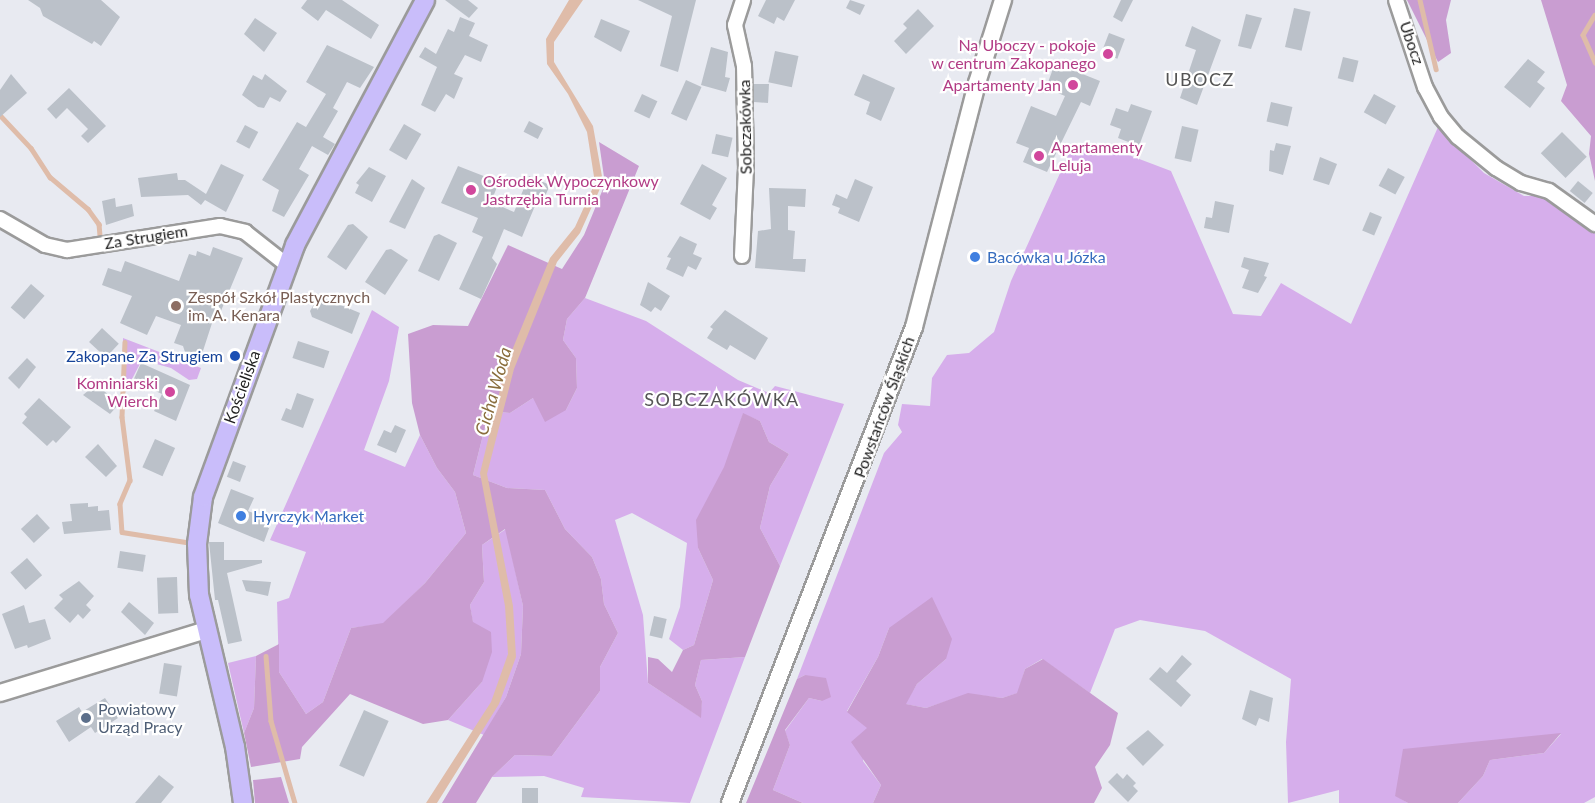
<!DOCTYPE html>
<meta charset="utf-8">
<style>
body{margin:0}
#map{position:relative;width:1595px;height:803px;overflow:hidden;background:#e8eaf1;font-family:Lato,sans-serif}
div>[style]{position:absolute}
.grass>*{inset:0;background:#d6aeeb}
.forest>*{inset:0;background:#c99dd1}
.water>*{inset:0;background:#dfbca9}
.stream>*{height:4.5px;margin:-2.25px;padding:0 2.25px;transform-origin:2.25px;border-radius:2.25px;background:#dfbca9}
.building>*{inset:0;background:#bbc1c9;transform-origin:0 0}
.roads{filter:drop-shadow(2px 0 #9b9b9b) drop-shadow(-2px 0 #9b9b9b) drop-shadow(0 2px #9b9b9b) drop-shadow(0 -2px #9b9b9b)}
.minor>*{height:14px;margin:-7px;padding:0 7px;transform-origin:7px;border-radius:7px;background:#fff}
.tertiary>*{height:16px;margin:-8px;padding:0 8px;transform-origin:8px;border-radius:8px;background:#fff}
.secondary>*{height:18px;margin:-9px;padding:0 9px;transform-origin:9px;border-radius:9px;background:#c9bdfa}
.dots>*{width:16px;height:16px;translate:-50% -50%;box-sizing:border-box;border:3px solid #fff;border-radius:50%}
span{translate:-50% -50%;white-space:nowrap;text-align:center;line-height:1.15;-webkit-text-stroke:4.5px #fff;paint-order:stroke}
.street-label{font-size:16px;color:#212121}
.hotel-label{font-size:16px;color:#b23c85}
.right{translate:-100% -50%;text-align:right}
.left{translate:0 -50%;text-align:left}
.shop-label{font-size:16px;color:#366cbe}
.education-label{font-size:16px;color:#785e54}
.transit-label{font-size:16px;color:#164399}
.service-label{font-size:16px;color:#4e5e75}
.neighbourhood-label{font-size:18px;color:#545454;letter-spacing:1.5px}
.water-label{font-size:18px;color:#8a6e3d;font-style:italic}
</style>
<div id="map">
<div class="grass">
<i style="clip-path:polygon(1438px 127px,1484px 173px,1524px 196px,1545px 196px,1595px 231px,1595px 797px,1584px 803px,1458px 803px,1483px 776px,1490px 760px,1544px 753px,1561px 734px,1395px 795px,1408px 803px,1339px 803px,1339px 790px,1288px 803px,1286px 742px,1291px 679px,1205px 631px,1140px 620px,1115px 629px,1090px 693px,1042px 659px,1025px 669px,1018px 693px,1002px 698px,968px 694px,926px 708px,905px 704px,917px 684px,946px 659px,889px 628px,878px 657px,847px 711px,868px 728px,863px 761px,881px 785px,873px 803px,803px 803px,773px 790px,790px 745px,785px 731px,809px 698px,822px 701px,805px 675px,797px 679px,884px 453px,902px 432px,898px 425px,902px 404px,930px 406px,932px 378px,947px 355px,969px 353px,994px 332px,1011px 281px,1071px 149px,1097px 143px,1171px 171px,1233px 314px,1261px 316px,1281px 283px,1351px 324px)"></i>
<i style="clip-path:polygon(585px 298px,646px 321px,738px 380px,769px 393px,775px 386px,844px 404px,780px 566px,760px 528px,770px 486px,789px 454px,769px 442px,760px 421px,743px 414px,698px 548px,713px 580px,694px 645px,683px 650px,669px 639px,680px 607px,687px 543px,632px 513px,615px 520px,643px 615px,648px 683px,700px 717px,702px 701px,695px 685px,701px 660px,745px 657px,690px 803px,581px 797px,584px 788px,544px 776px,492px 777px,515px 755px,552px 756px,600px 691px,600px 667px,618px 633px,604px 604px,601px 579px,592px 557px,565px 529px,545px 490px,507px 488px,473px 475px,489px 411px,510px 413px,533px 398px,566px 410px,577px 388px,576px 358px,563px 340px,567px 319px)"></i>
<i style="clip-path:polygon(372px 310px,399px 327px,389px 381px,364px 450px,405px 467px,420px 435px,437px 468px,455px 492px,466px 533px,425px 583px,383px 624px,351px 628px,323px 702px,306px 714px,279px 672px,277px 602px,289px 598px,306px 552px,270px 540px)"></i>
<i style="clip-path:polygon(123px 338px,201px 368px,197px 379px,189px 380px,171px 368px,142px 360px,122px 398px)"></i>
<i style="clip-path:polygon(506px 529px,523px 606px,521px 654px,506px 697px,484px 735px,448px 720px,482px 682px,470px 605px,484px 582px,482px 545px)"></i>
<i style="clip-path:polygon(256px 656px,254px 708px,244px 733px,228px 663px)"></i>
</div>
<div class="forest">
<i style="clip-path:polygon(1407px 0,1451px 0,1446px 20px,1451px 53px,1438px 62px)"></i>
<i style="clip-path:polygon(1541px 0,1595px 0,1595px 181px,1589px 154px,1591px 136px,1561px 101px,1567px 85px)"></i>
<i style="clip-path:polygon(599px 142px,639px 166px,585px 298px,567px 319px,563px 340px,576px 358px,577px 388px,566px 410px,545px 422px,533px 398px,510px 413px,489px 411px,473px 475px,507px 488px,545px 490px,565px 529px,592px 557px,601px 579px,604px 604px,618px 633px,600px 667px,600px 691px,552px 756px,515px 755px,492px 777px,476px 803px,442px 803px,506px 697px,521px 654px,523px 606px,505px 529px,482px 545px,484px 582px,470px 605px,473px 622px,491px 632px,492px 652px,482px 682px,448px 720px,423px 724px,350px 694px,302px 747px,300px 759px,251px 767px,244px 733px,254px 708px,256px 656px,279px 644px,279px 672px,306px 714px,323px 702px,351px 628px,383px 623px,425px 583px,466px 533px,455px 492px,437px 468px,420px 435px,412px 403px,408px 334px,433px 325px,468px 326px,508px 245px,562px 269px,584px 235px,605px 184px)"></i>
<i style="clip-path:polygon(743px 413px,760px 421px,769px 442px,789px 454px,770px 486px,760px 528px,780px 566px,745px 657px,701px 660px,695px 685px,702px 701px,701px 718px,648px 683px,648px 657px,658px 659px,672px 672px,683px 650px,694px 645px,713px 580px,698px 548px,696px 520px,724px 467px)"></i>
<i style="clip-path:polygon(932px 597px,952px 639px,946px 659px,917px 684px,906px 704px,926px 708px,968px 693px,1002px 698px,1017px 693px,1025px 669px,1043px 659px,1118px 713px,1110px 745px,1095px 767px,1102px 788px,1094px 803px,873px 803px,881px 785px,851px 742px,867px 728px,847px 712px,878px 657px,889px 628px)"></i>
<i style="clip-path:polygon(805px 675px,826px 678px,831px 697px,822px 701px,809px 698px,785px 730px,790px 745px,773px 790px,803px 803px,746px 803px,797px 679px)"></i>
<i style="clip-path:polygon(1561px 733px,1544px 753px,1490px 760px,1483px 776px,1458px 803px,1408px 803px,1395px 796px,1403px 749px)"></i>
<i style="clip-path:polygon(281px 777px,289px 803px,255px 803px,253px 780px)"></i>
</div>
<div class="water">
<i style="clip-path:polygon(569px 0,583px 0,554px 42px,554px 62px,593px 126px,603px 182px,580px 233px,557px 262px,514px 369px,487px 474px,513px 606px,516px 657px,499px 704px,437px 803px,426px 803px,491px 702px,508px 654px,505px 606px,480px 473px,506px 365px,550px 258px,575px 227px,595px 183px,587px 132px,568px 94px,547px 64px,546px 39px)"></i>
</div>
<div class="stream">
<i style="left:1420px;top:0;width:71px;rotate:76.9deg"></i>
<i style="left:1595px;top:15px;width:23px;rotate:121deg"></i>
<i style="left:1583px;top:35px;width:30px;rotate:66deg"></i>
<i style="left:0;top:115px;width:45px;rotate:46.8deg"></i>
<i style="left:31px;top:148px;width:35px;rotate:57deg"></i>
<i style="left:50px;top:177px;width:50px;rotate:40.1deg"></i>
<i style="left:88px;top:209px;width:19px;rotate:54deg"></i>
<i style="left:99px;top:224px;width:12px;rotate:85deg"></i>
<i style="left:125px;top:342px;width:75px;rotate:92.3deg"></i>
<i style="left:122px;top:417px;width:64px;rotate:82.8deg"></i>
<i style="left:130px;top:480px;width:26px;rotate:113deg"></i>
<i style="left:120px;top:504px;width:28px;rotate:86deg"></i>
<i style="left:122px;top:532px;width:64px;rotate:9deg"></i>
<i style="left:266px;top:656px;width:65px;rotate:85.6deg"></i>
<i style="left:271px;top:721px;width:85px;rotate:73.7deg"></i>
</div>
<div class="building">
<i style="clip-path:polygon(28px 0,101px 0,120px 17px,101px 46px,94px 41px,92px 44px,43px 16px,40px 8px)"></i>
<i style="clip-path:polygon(307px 0,342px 0,379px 25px,371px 39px,326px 10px,318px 21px,301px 8px)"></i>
<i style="clip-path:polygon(445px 0,468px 0,478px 8px,469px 18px)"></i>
<i style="clip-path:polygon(638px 0,696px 0,678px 72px,660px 66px,672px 16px)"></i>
<i style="clip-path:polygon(766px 0,795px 0,784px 21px,777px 17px,774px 24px,758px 16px)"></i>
<i style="clip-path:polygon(850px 0,865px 5px,860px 15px,846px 8px)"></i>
<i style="clip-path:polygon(1121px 0,1133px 0,1122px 22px,1113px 17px)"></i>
<i style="left:1294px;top:8px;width:17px;height:40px;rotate:13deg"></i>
<i style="clip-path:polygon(918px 9px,934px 26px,906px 54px,894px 41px,907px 28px,903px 24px)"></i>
<i style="clip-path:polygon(1246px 14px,1262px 18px,1251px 49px,1238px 46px)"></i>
<i style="clip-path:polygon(460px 17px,475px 23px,469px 36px,488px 45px,481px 62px,465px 55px,454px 74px,463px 78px,454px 99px,446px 94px,435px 112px,421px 105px,437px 67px,419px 57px,425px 47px,436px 54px,448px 29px,454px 32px)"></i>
<i style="clip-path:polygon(255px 18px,277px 33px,264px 52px,244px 34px)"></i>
<i style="clip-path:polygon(601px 19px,630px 31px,621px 52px,594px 37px)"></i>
<i style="clip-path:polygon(1192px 26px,1221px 40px,1197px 105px,1180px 98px,1196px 50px,1185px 46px)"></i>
<i style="left:1109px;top:33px;width:17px;height:21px;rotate:21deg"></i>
<i style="clip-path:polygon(327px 45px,374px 67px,360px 88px,347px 82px,333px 108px,338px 111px,323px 137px,335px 144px,328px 155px,312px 146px,299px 169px,309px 175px,284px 217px,272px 211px,279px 190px,262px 180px,297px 122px,306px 127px,326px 94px,306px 82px)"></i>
<i style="clip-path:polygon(711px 47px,728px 52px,725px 77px,730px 78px,726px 92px,701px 85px)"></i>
<i style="left:775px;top:51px;width:24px;height:32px;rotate:12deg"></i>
<i style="left:1343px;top:57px;width:16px;height:22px;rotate:14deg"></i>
<i style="clip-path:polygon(1528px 59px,1545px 72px,1537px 82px,1545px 88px,1530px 108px,1504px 87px)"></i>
<i style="clip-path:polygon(1055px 63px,1100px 81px,1090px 106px,1081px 102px,1047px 172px,1023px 162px,1029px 148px,1016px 143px,1031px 106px,1056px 116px,1065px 96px,1046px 88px)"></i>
<i style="clip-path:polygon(11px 74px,27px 93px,0 117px,0 90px)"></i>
<i style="clip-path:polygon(265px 74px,287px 91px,280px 102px,270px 97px,264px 108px,258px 107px,242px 95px,253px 75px,262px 80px)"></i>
<i style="clip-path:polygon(863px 74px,895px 88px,881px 121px,866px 114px,870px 102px,854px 95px)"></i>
<i style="left:686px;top:80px;width:17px;height:37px;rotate:24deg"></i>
<i style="clip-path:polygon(753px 84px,769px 84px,768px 103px,754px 102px)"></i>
<i style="clip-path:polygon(69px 88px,106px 126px,88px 143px,81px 136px,88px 129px,67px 108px,56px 119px,47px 109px)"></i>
<i style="left:642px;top:94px;width:17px;height:19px;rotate:25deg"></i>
<i style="left:1374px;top:94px;width:25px;height:21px;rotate:29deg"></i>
<i style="left:1271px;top:102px;width:22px;height:20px;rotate:13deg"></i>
<i style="clip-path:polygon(1131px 104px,1152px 111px,1139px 146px,1118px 138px,1121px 129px,1110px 125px,1116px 108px,1128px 112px)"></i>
<i style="left:529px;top:121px;width:16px;height:12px;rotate:27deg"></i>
<i style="left:404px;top:124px;width:20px;height:30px;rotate:30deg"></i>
<i style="left:245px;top:125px;width:15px;height:19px;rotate:28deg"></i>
<i style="left:1182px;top:126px;width:17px;height:33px;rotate:13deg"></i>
<i style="left:1562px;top:132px;width:35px;height:30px;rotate:45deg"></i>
<i style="left:716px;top:134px;width:17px;height:20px;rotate:13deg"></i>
<i style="clip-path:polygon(1276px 143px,1291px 146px,1283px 175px,1269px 171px,1270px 150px,1274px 151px)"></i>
<i style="clip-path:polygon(1320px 157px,1337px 164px,1329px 185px,1313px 180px)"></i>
<i style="clip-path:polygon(221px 164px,244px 175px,226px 212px,205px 200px,201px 205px,188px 195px,141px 197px,138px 178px,177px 173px,178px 180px,185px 180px,206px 194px)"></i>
<i style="clip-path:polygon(702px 164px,727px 178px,712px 205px,717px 208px,710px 220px,680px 204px)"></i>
<i style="clip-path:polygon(458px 166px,499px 182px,491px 202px,514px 212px,529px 176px,550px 185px,542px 203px,537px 201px,522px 237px,504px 229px,492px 258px,497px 264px,481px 299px,459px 289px,483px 237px,472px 232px,478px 218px,441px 203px)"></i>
<i style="clip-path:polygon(369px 167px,386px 176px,372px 202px,355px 193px,359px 185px,356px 183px)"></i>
<i style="left:1388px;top:168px;width:19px;height:20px;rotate:28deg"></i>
<i style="clip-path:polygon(412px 179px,425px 188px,405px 229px,389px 222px)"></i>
<i style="clip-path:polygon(855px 179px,873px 187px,859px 222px,838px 213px,840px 208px,832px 205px,836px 194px,847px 199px)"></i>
<i style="left:1578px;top:181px;width:19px;height:13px;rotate:39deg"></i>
<i style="clip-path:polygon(769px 188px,806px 189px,805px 207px,788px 206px,788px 230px,795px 231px,793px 259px,806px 259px,805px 272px,755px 268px,758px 231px,771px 229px)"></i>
<i style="clip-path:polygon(115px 198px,116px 207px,132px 204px,134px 216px,106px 225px,102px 201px)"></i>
<i style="clip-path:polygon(1215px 201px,1234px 205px,1229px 233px,1204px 228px,1206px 217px,1212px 218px)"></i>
<i style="left:1370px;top:212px;width:13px;height:20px;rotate:23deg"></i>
<i style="clip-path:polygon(353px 224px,368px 237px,346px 270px,327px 257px,348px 225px)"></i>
<i style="clip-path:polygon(439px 234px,457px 243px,439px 281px,418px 271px,434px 236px)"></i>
<i style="clip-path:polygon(680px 236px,697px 244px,693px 254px,702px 258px,696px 270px,688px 266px,683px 277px,666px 269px,671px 258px,667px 257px)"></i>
<i style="clip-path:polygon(213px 247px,243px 258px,218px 318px,214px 317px,201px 357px,185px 352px,183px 346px,174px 343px,181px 325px,156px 316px,147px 335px,120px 323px,132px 296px,102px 285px,108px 268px,121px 272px,125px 261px,179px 281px,189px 254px,196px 256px,197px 251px,210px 256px)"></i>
<i style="clip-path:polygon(391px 249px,408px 260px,385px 295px,365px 282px,386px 250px)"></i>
<i style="clip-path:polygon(1244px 257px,1269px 263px,1264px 276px,1267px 277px,1258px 293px,1242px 288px,1249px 270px,1241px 267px)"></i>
<i style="clip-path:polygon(648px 282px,670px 296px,661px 311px,655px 307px,651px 312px,640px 305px)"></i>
<i style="left:31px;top:284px;width:18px;height:31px;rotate:41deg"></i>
<i style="clip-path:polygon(319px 296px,360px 313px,352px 334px,312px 317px,310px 311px)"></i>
<i style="clip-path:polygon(725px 310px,768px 338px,755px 360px,730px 345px,727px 350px,707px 338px,713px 329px,710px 327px)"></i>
<i style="left:102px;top:328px;width:23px;height:19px;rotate:43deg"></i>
<i style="left:298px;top:341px;width:33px;height:18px;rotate:18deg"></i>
<i style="clip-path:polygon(27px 358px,36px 367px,19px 389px,8px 378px)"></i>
<i style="clip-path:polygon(141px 363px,190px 385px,176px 421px,154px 411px,162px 394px,133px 381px)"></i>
<i style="clip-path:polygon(96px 384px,119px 404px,110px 414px,83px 395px)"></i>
<i style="clip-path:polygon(297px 393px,314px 399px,303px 428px,281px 420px,286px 408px,291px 410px)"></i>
<i style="clip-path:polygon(39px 398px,71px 427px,56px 443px,53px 440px,47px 446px,22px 423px,27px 417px,24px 414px)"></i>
<i style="clip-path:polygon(395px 425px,406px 430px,396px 453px,377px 445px,384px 430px,391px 433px)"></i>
<i style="left:155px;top:439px;width:22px;height:31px;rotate:24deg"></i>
<i style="clip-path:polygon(98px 444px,117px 466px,106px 477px,85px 457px)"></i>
<i style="left:233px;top:461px;width:14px;height:17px;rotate:21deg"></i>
<i style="clip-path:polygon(231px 489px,254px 498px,248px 511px,272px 520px,264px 542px,218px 523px)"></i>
<i style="clip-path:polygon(88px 503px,88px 507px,98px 506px,98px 511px,109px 510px,111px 530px,64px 534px,62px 522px,72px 521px,70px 504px)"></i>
<i style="left:37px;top:514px;width:19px;height:22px;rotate:47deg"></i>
<i style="clip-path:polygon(209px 542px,224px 542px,224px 560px,262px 560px,262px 563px,227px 573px,242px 641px,228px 644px,218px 600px,215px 600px)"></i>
<i style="left:120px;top:551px;width:26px;height:17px;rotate:9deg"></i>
<i style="left:27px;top:558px;width:23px;height:22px;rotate:49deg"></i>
<i style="left:177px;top:577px;width:36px;height:20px;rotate:88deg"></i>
<i style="clip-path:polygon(242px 580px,271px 582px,268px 596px,246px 591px)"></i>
<i style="clip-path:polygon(79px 581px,94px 596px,86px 605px,91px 610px,83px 619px,78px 614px,70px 623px,54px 608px,63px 599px,59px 595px)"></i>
<i style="clip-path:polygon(129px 602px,154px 623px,145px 635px,121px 612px)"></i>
<i style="clip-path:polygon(24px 605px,29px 623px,45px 619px,51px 639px,28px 648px,27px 645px,15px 649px,2px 614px)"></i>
<i style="left:654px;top:616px;width:13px;height:20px;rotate:13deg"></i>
<i style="clip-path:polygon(1182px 655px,1192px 664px,1176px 681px,1191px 695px,1181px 707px,1149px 679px,1160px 667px,1167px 673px)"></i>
<i style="left:164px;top:663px;width:18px;height:31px;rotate:9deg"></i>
<i style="clip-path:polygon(1250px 690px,1273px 698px,1269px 722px,1259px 718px,1256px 726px,1242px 719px)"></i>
<i style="clip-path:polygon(105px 698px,118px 718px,95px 733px,91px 727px,69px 742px,56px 721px,79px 707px,82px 712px)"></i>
<i style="left:364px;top:710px;width:27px;height:61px;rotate:24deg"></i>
<i style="clip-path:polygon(1148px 730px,1164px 745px,1143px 766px,1126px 748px)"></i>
<i style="clip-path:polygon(1117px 773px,1123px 779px,1127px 774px,1136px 783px,1133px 786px,1138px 791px,1128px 802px,1108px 782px)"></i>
<i style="clip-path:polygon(159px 775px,174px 787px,161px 803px,135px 803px)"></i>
<i style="left:522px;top:788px;width:16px;height:15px"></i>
</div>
<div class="roads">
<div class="minor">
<i style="left:1396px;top:0;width:92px;rotate:71.6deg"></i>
<i style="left:1425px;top:87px;width:34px;rotate:62deg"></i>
<i style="left:1441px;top:117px;width:26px;rotate:50deg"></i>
<i style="left:1458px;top:137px;width:49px;rotate:39.2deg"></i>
<i style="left:1496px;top:168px;width:29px;rotate:31deg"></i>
<i style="left:1521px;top:183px;width:29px;rotate:16deg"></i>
<i style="left:1549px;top:191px;width:57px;rotate:35.7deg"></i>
<i style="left:0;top:219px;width:52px;rotate:30deg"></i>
<i style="left:45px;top:245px;width:23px;rotate:13deg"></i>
<i style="left:67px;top:250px;width:155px;rotate:-8.9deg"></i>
<i style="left:220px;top:226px;width:26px;rotate:13deg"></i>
<i style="left:245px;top:232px;width:53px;rotate:38.2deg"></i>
<i style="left:742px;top:256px;width:87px;rotate:-87.4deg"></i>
<i style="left:746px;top:169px;width:103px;rotate:-91.1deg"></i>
<i style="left:744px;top:66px;width:42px;rotate:-102.4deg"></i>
<i style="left:735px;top:25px;width:26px;rotate:-72deg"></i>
</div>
<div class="tertiary">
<i style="left:0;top:693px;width:215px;rotate:-17deg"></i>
<i style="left:730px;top:803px;width:510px;rotate:-68.87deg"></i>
<i style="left:914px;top:327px;width:252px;rotate:-75.5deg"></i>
<i style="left:977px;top:83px;width:87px;rotate:-72.6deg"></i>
</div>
<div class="secondary">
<i style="left:243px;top:803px;width:57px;rotate:-98.1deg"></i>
<i style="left:235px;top:747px;width:156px;rotate:-103.3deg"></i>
<i style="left:199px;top:595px;width:51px;rotate:-92.2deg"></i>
<i style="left:197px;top:544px;width:47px;rotate:-82.7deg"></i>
<i style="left:203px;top:497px;width:268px;rotate:-69.9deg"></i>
<i style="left:295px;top:245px;width:277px;rotate:-62deg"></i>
</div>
</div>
<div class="dots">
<i style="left:1108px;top:54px;background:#d1479c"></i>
<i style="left:1073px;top:85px;background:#d1479c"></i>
<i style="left:1039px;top:156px;background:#d1479c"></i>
<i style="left:471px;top:190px;background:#d1479c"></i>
<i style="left:975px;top:257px;background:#3f7fe0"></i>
<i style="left:176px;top:306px;background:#8d6e63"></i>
<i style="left:235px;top:356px;background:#1a4fb4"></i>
<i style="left:170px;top:392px;background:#d1479c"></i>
<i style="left:241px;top:516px;background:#3f7fe0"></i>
<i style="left:86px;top:718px;background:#5c6f8a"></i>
</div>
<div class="street-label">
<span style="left:1412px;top:43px;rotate:71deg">Ubocz</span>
<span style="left:745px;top:127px;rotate:-91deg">Sobczakówka</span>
<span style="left:146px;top:237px;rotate:-9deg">Za Strugiem</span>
<span style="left:242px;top:387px;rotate:-70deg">Kościeliska</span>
<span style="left:884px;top:407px;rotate:-70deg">Powstańców Śląskich</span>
</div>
<div class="hotel-label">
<span class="right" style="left:1096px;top:54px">Na Uboczy - pokoje<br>w centrum Zakopanego</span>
<span class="right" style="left:1061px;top:85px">Apartamenty Jan</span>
<span class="left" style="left:1051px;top:156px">Apartamenty<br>Leluja</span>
<span class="left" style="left:483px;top:190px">Ośrodek Wypoczynkowy<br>Jastrzębia Turnia</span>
<span class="right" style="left:158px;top:392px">Kominiarski<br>Wierch</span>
</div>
<div class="shop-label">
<span class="left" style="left:987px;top:257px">Bacówka u Józka</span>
<span class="left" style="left:253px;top:516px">Hyrczyk Market</span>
</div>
<div class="education-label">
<span class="left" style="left:188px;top:306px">Zespół Szkół Plastycznych<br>im. A. Kenara</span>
</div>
<div class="transit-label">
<span class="right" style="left:223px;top:356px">Zakopane Za Strugiem</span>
</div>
<div class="service-label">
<span class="left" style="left:98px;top:718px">Powiatowy<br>Urząd Pracy</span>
</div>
<div class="neighbourhood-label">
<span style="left:1200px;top:79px">UBOCZ</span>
<span style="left:722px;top:399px">SOBCZAKÓWKA</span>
</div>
<div class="water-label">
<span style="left:493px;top:391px;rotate:-74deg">Cicha Woda</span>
</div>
</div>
